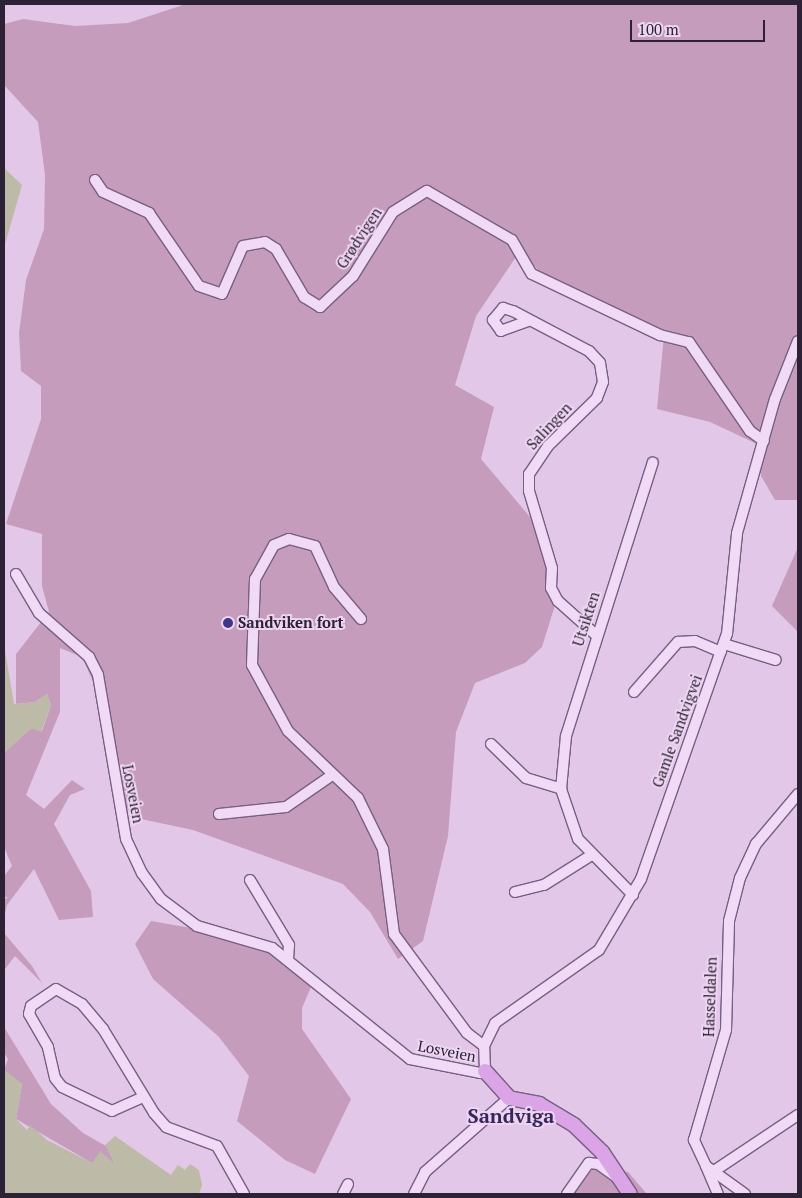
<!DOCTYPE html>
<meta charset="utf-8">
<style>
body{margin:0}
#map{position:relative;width:802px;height:1198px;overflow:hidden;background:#e3c7e9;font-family:"PT Serif",serif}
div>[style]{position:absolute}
.green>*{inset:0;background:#c69cbc}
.water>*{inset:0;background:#bdbaa8}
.roads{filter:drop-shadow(1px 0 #765f83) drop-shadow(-1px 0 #765f83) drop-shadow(0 1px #765f83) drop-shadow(0 -1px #765f83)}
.minor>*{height:10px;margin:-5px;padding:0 5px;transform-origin:5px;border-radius:5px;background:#f0daf5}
.major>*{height:14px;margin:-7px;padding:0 7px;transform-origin:7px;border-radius:7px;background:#daa4e7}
.dots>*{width:14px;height:14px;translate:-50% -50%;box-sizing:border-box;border:2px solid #edd6f1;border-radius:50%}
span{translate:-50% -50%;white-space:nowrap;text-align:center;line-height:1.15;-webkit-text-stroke:4px #edd6f1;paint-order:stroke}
.street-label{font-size:15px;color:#2d2135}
.poi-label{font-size:15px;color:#2d2135;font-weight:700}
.left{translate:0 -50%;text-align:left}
.district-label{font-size:20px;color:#37255c;font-weight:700}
.frame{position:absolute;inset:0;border:5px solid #2d2135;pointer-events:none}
.scale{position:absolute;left:630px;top:20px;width:135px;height:22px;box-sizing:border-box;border:2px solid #2d2135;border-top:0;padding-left:6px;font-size:15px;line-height:18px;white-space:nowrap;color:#2d2135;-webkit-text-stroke:4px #edd6f1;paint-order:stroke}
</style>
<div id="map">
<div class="green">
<i style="clip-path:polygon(186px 4px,798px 4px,798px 500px,775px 500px,761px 476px,757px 444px,710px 422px,657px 409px,664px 335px,541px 273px,520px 251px,476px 316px,455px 385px,494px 407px,481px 459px,530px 517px,549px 563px,550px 587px,559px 592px,542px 647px,525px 663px,475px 683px,456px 732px,448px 836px,423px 941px,398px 959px,370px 912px,343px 884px,193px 830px,141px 819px,127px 809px,112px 758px,104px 706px,82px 657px,60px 648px,60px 712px,26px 795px,44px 809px,72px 780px,85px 789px,70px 795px,54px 824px,91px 891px,93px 917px,59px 920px,34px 869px,7px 905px,4px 918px,4px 899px,8px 898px,4px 896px,4px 876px,12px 866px,4px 847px,4px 753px,31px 728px,42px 731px,51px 705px,47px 694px,35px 702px,16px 704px,16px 654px,49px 612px,42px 586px,42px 534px,6px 524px,41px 419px,41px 386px,21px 371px,19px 333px,26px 280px,44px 229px,45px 175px,38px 122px,4px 85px,4px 24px,23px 19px,75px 26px,128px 23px)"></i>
<i style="clip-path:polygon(798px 547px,798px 632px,772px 606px)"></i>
<i style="clip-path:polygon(151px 921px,231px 935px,298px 967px,311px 987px,302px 1008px,302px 1029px,351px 1099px,315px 1174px,285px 1160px,237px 1121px,249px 1076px,219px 1037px,153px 979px,135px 944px)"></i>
<i style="clip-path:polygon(4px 933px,32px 966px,42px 983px,15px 956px,5px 969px)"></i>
<i style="clip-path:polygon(4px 1027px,51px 1104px,83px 1133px,106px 1146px,115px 1164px,92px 1163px,16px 1119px,22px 1084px,4px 1070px,8px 1059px,4px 1053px)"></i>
<i style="clip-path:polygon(594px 1168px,628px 1172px,647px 1194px,570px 1194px)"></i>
</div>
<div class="water">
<i style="clip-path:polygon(4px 168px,22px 185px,4px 248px)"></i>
<i style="clip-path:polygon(4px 644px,14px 704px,35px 702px,47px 694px,51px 705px,41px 732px,31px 728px,4px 753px)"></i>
<i style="clip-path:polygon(4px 1070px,22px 1084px,16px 1119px,27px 1130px,30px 1125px,47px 1140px,92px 1163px,100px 1151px,115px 1164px,105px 1145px,115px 1136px,171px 1175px,178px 1165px,185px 1170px,190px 1164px,199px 1170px,202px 1185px,199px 1194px,4px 1194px)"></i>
</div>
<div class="roads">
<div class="minor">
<i style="left:95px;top:180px;width:14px;rotate:56deg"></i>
<i style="left:103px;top:192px;width:51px;rotate:24.5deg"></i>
<i style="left:149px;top:213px;width:88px;rotate:55.6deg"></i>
<i style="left:199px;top:286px;width:24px;rotate:19deg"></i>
<i style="left:222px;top:294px;width:52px;rotate:-66.4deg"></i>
<i style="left:243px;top:246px;width:22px;rotate:-10deg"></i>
<i style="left:265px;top:242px;width:13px;rotate:32deg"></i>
<i style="left:276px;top:249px;width:56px;rotate:59.7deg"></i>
<i style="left:304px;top:297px;width:19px;rotate:32deg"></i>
<i style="left:320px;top:307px;width:45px;rotate:-43.2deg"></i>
<i style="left:353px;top:276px;width:75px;rotate:-58deg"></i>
<i style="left:393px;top:212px;width:40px;rotate:-32deg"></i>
<i style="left:427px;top:191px;width:98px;rotate:30deg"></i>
<i style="left:512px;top:240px;width:39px;rotate:60deg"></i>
<i style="left:532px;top:274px;width:142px;rotate:25.5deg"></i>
<i style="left:660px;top:335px;width:30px;rotate:14deg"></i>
<i style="left:689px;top:342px;width:108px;rotate:55.6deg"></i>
<i style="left:750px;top:431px;width:17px;rotate:36deg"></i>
<i style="left:528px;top:321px;width:29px;rotate:160deg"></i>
<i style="left:501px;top:331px;width:14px;rotate:-126deg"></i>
<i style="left:493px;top:320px;width:16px;rotate:-50deg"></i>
<i style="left:503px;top:308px;width:10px;rotate:17deg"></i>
<i style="left:513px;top:311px;width:86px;rotate:27.8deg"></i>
<i style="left:589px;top:351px;width:16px;rotate:47deg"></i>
<i style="left:600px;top:363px;width:19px;rotate:81deg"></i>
<i style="left:603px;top:382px;width:17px;rotate:111deg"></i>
<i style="left:597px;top:398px;width:69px;rotate:135.6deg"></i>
<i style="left:548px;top:446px;width:34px;rotate:124deg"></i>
<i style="left:529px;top:474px;width:17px;rotate:90deg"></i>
<i style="left:529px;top:491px;width:80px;rotate:73.4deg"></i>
<i style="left:552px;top:568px;width:20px;rotate:93deg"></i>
<i style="left:551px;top:588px;width:15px;rotate:62deg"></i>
<i style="left:558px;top:601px;width:51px;rotate:41.8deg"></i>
<i style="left:16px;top:574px;width:45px;rotate:59.5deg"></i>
<i style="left:39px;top:613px;width:67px;rotate:41.3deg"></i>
<i style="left:89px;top:657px;width:20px;rotate:63deg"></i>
<i style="left:98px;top:675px;width:166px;rotate:80.3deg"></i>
<i style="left:126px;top:839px;width:38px;rotate:65deg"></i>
<i style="left:142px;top:873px;width:32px;rotate:54deg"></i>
<i style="left:161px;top:899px;width:45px;rotate:36.9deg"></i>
<i style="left:197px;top:926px;width:78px;rotate:16.3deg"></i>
<i style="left:272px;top:948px;width:177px;rotate:38.8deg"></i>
<i style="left:410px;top:1059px;width:71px;rotate:11.3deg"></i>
<i style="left:480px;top:1073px;width:5px;rotate:-22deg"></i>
<i style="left:485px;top:1071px;width:25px;rotate:-92deg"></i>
<i style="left:484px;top:1046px;width:25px;rotate:-64deg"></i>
<i style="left:495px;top:1023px;width:127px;rotate:-35.1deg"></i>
<i style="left:599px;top:950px;width:82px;rotate:-59.4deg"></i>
<i style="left:641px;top:879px;width:260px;rotate:-70.7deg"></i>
<i style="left:727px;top:634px;width:101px;rotate:-84.3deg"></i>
<i style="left:737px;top:533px;width:139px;rotate:-74.2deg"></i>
<i style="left:775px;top:399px;width:62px;rotate:-68.4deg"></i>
<i style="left:361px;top:619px;width:42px;rotate:-130.2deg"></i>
<i style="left:334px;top:587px;width:45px;rotate:-114.9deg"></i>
<i style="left:315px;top:546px;width:27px;rotate:-165deg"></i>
<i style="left:289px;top:539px;width:16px;rotate:158deg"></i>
<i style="left:274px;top:545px;width:39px;rotate:119deg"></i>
<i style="left:255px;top:579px;width:86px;rotate:92deg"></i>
<i style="left:252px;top:665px;width:75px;rotate:61.4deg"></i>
<i style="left:288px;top:731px;width:97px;rotate:43.7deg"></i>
<i style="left:358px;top:798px;width:57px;rotate:63.9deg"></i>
<i style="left:383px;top:849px;width:86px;rotate:82.6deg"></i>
<i style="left:394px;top:934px;width:123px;rotate:53.6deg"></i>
<i style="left:467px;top:1033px;width:21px;rotate:37deg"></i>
<i style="left:724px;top:644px;width:54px;rotate:17.1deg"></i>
<i style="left:634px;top:692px;width:67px;rotate:-48.7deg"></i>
<i style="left:678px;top:642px;width:17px;rotate:-3deg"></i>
<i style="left:695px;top:641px;width:28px;rotate:23deg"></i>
<i style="left:491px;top:744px;width:49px;rotate:44.2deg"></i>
<i style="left:526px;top:778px;width:37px;rotate:17deg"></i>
<i style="left:219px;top:814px;width:67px;rotate:-6deg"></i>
<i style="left:286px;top:807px;width:56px;rotate:-34.8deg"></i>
<i style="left:250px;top:880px;width:76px;rotate:59deg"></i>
<i style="left:289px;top:945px;width:15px;rotate:94deg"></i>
<i style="left:515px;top:892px;width:30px;rotate:-14deg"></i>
<i style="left:544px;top:885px;width:54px;rotate:-32.2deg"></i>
<i style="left:633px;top:895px;width:78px;rotate:-134.5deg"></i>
<i style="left:578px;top:839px;width:53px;rotate:-108.8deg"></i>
<i style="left:561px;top:789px;width:53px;rotate:-84.6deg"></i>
<i style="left:566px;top:736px;width:287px;rotate:-72.4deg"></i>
<i style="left:141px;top:1098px;width:32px;rotate:156deg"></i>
<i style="left:112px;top:1111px;width:55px;rotate:-154.4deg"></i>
<i style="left:62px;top:1087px;width:11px;rotate:-128deg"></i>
<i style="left:55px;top:1078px;width:32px;rotate:-103deg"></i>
<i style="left:48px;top:1047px;width:38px;rotate:-120deg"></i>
<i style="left:29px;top:1014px;width:8px;rotate:-76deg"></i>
<i style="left:31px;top:1006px;width:30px;rotate:-34deg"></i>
<i style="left:56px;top:989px;width:30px;rotate:30deg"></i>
<i style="left:82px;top:1004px;width:33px;rotate:50deg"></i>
<i style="left:103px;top:1029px;width:98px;rotate:58.7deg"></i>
<i style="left:154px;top:1113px;width:18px;rotate:49deg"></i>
<i style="left:166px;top:1127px;width:54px;rotate:20.4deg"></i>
<i style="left:217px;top:1146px;width:55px;rotate:60.6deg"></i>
<i style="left:706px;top:1166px;width:30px;rotate:67deg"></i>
<i style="left:714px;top:1171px;width:101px;rotate:-33.7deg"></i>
<i style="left:343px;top:1194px;width:11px;rotate:-63deg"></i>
<i style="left:414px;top:1194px;width:25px;rotate:-63deg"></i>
<i style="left:425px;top:1172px;width:112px;rotate:-41.4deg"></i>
<i style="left:567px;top:1194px;width:38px;rotate:-55deg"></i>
<i style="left:589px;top:1163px;width:9px;rotate:6deg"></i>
<i style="left:598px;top:1164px;width:21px;rotate:35deg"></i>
<i style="left:745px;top:1194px;width:48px;rotate:-144.3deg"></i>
<i style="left:706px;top:1166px;width:29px;rotate:-115deg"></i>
<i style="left:694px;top:1140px;width:115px;rotate:-73.8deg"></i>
<i style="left:726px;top:1030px;width:109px;rotate:-88.4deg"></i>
<i style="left:729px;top:921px;width:44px;rotate:-75.7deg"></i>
<i style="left:740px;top:878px;width:38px;rotate:-65deg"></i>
<i style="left:756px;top:844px;width:65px;rotate:-50deg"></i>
</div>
<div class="major">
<i style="left:485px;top:1071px;width:36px;rotate:48deg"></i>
<i style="left:509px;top:1098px;width:31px;rotate:11deg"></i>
<i style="left:539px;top:1104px;width:41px;rotate:31deg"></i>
<i style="left:574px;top:1125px;width:39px;rotate:44deg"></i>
<i style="left:602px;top:1152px;width:50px;rotate:56.3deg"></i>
</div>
</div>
<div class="dots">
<i style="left:228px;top:623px;background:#3f368a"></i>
</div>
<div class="street-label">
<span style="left:359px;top:238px;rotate:-57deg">Grødvigen</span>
<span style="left:549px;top:426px;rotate:-47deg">Salingen</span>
<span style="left:586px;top:619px;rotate:-72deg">Utsikten</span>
<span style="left:677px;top:731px;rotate:-70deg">Gamle Sandvigvei</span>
<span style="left:133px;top:794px;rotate:79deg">Losveien</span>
<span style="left:710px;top:997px;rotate:-88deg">Hasseldalen</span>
<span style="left:447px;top:1051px;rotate:11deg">Losveien</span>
</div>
<div class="poi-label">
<span class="left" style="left:238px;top:623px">Sandviken fort</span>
</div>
<div class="district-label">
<span style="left:511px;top:1115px">Sandviga</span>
</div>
<div class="frame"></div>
<div class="scale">100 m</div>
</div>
